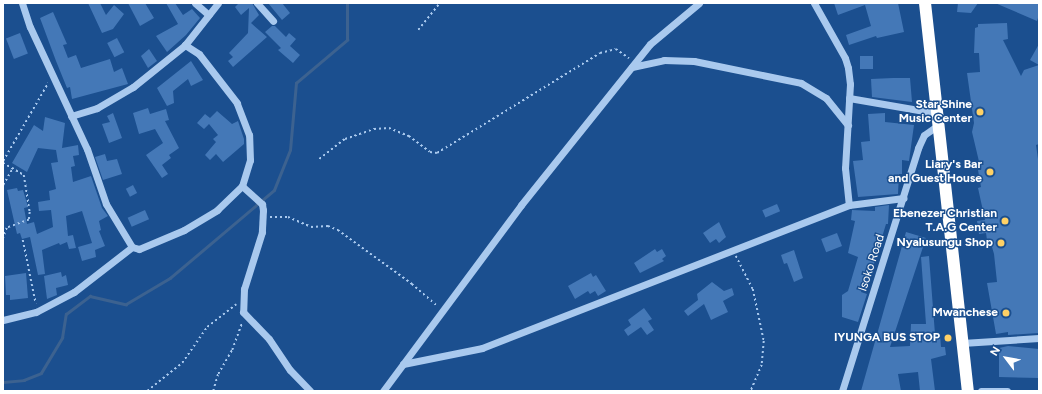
<!DOCTYPE html>
<style>
body{margin:0}
#map{position:relative;width:1042px;height:394px;overflow:hidden;background:#1b4f8f;font-family:Figtree,sans-serif}
div>[style]{position:absolute}
.stream>*{height:2.5px;margin:-1.25px;padding:0 1.25px;transform-origin:1.25px;border-radius:1.25px;background:#3c6290}
.building>*{inset:0;background:#4478b7;transform-origin:0 0}
.path>*{height:1.5px;margin-top:-0.75px;transform-origin:0;background:repeating-linear-gradient(90deg,#a9c9ee 0 2px,transparent 0 5px)}
.minor>*{height:7px;margin:-3.5px;padding:0 3.5px;transform-origin:3.5px;border-radius:3.5px;background:#a9c9ee}
.highway>*{height:12px;margin:-6px;padding:0 6px;transform-origin:6px;border-radius:6px;background:#fff}
.dots>*{width:11px;height:11px;translate:-50% -50%;box-sizing:border-box;border:2px solid #1b4f8f;border-radius:50%}
span{translate:-50% -50%;white-space:nowrap;text-align:center;line-height:1.15;-webkit-text-stroke:3px #1b4f8f;paint-order:stroke}
.poi-label{font-size:12px;color:#fff;font-weight:700}
.right{translate:-100% -50%;text-align:right}
.street-label{font-size:12px;color:#fff}
.frame{position:absolute;inset:0;border:4px solid #fff;pointer-events:none}
.north{position:absolute;left:986px;top:338px;width:40px;height:40px;-webkit-text-stroke:3px #1b4f8f;paint-order:stroke;rotate:302deg;font-size:11px;font-weight:700;line-height:16px;text-align:center;color:#fff}
.north::after{content:'';display:block;margin:auto;width:14px;height:18px;background:#fff;clip-path:polygon(50% 0,100% 100%,50% 72%,0 100%)}
</style>
<div id="map">
<div class="stream">
<i style="left:3px;top:382px;width:21px;rotate:-5deg"></i>
<i style="left:24px;top:380px;width:18px;rotate:-22deg"></i>
<i style="left:41px;top:373px;width:41px;rotate:-59deg"></i>
<i style="left:62px;top:338px;width:24px;rotate:-81deg"></i>
<i style="left:66px;top:314px;width:30px;rotate:-37deg"></i>
<i style="left:90px;top:296px;width:37px;rotate:13deg"></i>
<i style="left:126px;top:304px;width:51px;rotate:-30.6deg"></i>
<i style="left:170px;top:278px;width:136px;rotate:-40.2deg"></i>
<i style="left:274px;top:190px;width:43px;rotate:-68.2deg"></i>
<i style="left:290px;top:150px;width:67px;rotate:-84.9deg"></i>
<i style="left:296px;top:83px;width:67px;rotate:-40.1deg"></i>
<i style="left:347px;top:40px;width:37px;rotate:-90deg"></i>
</div>
<div class="building">
<i style="clip-path:polygon(88px 3px,100px 3px,106px 15px,114px 5px,124px 14px,113px 29px,102px 33px)"></i>
<i style="clip-path:polygon(128px 3px,145px 3px,154px 18px,140px 26px)"></i>
<i style="clip-path:polygon(166px 3px,175px 3px,183px 15px,192px 9px,200px 18px,186px 35px,167px 52px,156px 36px,178px 24px)"></i>
<i style="clip-path:polygon(239px 3px,252px 3px,259px 15px,251px 23px,267px 37px,233px 67px,228px 61px,233px 57px,229px 53px,248px 33px,249px 8px,241px 15px,235px 7px)"></i>
<i style="clip-path:polygon(268px 3px,282px 3px,290px 13px,282px 20px)"></i>
<i style="clip-path:polygon(834px 3px,898px 3px,904px 32px,877px 38px,876px 36px,849px 45px,846px 35px,871px 26px,865px 5px,838px 15px)"></i>
<i style="clip-path:polygon(958px 3px,978px 3px,971px 13px,957px 12px)"></i>
<i style="clip-path:polygon(995px 3px,1039px 3px,1039px 15px,1037px 21px)"></i>
<i style="clip-path:polygon(53px 12px,67px 44px,63px 45px,68px 58px,76px 55px,81px 68px,110px 59px,114px 72px,122px 68px,128px 84px,72px 99px,70px 87px,67px 88px,56px 61px,40px 18px)"></i>
<i style="clip-path:polygon(1007px 23px,1008px 39px,1003px 40px,1021px 76px,1024px 70px,1039px 65px,1030px 60px,1039px 44px,1039px 144px,1036px 145px,1039px 166px,1039px 333px,1008px 335px,1008px 332px,996px 334px,987px 283px,997px 282px,994px 254px,992px 247px,988px 247px,986px 233px,979px 234px,977px 221px,985px 220px,978px 188px,981px 187px,978px 170px,981px 170px,972px 132px,974px 123px,967px 73px,980px 72px,979px 53px,974px 53px,975px 28px,978px 27px,978px 24px)"></i>
<i style="clip-path:polygon(272px 26px,275px 26px,286px 37px,289px 33px,296px 39px,290px 46px,300px 55px,293px 63px,278px 50px,281px 48px,265px 32px)"></i>
<i style="left:20px;top:33px;width:22px;height:15px;rotate:69deg"></i>
<i style="left:117px;top:38px;width:16px;height:11px;rotate:63deg"></i>
<i style="clip-path:polygon(149px 49px,157px 61px,148px 68px,141px 56px)"></i>
<i style="left:860px;top:56px;width:13px;height:13px"></i>
<i style="clip-path:polygon(191px 61px,203px 80px,191px 86px,188px 79px,173px 91px,174px 103px,167px 106px,157px 88px)"></i>
<i style="clip-path:polygon(893px 78px,910px 78px,912px 102px,872px 97px,871px 79px)"></i>
<i style="clip-path:polygon(148px 108px,150px 114px,166px 109px,169px 120px,165px 121px,179px 148px,169px 155px,171px 158px,162px 165px,168px 174px,162px 178px,146px 155px,163px 143px,155px 129px,139px 134px,133px 113px)"></i>
<i style="clip-path:polygon(217px 111px,232px 124px,238px 121px,244px 139px,244px 144px,223px 162px,216px 154px,210px 160px,205px 155px,216px 142px,213px 139px,218px 135px,209px 124px,204px 129px,197px 123px,205px 114px,210px 118px)"></i>
<i style="clip-path:polygon(113px 113px,122px 138px,109px 143px,102px 124px,110px 122px,107px 116px)"></i>
<i style="clip-path:polygon(885px 113px,885px 122px,914px 125px,909px 161px,902px 160px,902px 174px,899px 174px,898px 194px,858px 197px,853px 161px,863px 160px,861px 142px,870px 141px,868px 114px)"></i>
<i style="clip-path:polygon(45px 117px,65px 123px,62px 148px,78px 145px,79px 155px,73px 156px,75px 166px,71px 167px,73px 182px,91px 176px,102px 208px,108px 216px,99px 221px,101px 230px,99px 231px,105px 246px,95px 250px,96px 257px,82px 261px,78px 247px,92px 243px,82px 211px,66px 216px,68px 236px,73px 235px,76px 248px,69px 249px,67px 242px,60px 245px,59px 243px,42px 250px,45px 274px,38px 275px,30px 237px,22px 239px,20px 233px,17px 234px,7px 190px,17px 188px,18px 191px,23px 190px,28px 207px,24px 208px,27px 224px,34px 222px,37px 234px,53px 227px,51px 210px,39px 211px,38px 202px,50px 200px,49px 191px,56px 189px,51px 163px,58px 162px,56px 150px,38px 148px,27px 172px,12px 163px,34px 125px,43px 131px)"></i>
<i style="clip-path:polygon(105px 154px,107px 161px,117px 159px,122px 174px,103px 180px,95px 157px)"></i>
<i style="left:133px;top:185px;width:9px;height:8px;rotate:63deg"></i>
<i style="left:777px;top:204px;width:8px;height:16px;rotate:67deg"></i>
<i style="clip-path:polygon(889px 205px,888px 224px,886px 224px,874px 264px,871px 263px,868px 269px,861px 292px,867px 294px,858px 322px,842px 317px,842px 295px,848px 291px,858px 257px,848px 253px,855px 221px,851px 220px,852px 210px,875px 211px,875px 207px)"></i>
<i style="left:145px;top:210px;width:10px;height:19px;rotate:66deg"></i>
<i style="clip-path:polygon(719px 222px,726px 237px,719px 243px,716px 239px,710px 243px,703px 233px)"></i>
<i style="clip-path:polygon(906px 232px,926px 238px,890px 347px,910px 346px,911px 324px,926px 324px,921px 257px,929px 256px,935px 334px,940px 334px,941px 347px,945px 347px,946px 355px,931px 359px,935px 391px,920px 391px,918px 372px,898px 374px,901px 391px,861px 391px)"></i>
<i style="left:837px;top:233px;width:14px;height:17px;rotate:69deg"></i>
<i style="clip-path:polygon(655px 249px,657px 252px,662px 249px,666px 256px,662px 259px,664px 261px,640px 273px,634px 263px)"></i>
<i style="clip-path:polygon(794px 250px,803px 278px,794px 282px,787px 263px,784px 264px,781px 255px)"></i>
<i style="clip-path:polygon(61px 272px,62px 277px,66px 275px,68px 285px,56px 288px,57px 295px,47px 299px,44px 276px)"></i>
<i style="clip-path:polygon(26px 273px,28px 298px,10px 300px,10px 295px,6px 295px,5px 276px)"></i>
<i style="clip-path:polygon(591px 273px,593px 277px,596px 275px,606px 291px,598px 296px,595px 291px,590px 294px,588px 291px,575px 299px,568px 286px)"></i>
<i style="clip-path:polygon(712px 282px,724px 291px,732px 288px,734px 295px,723px 301px,728px 312px,711px 320px,704px 304px,688px 316px,684px 311px,698px 300px,697px 294px)"></i>
<i style="clip-path:polygon(644px 308px,652px 319px,648px 321px,654px 330px,647px 335px,641px 327px,628px 336px,624px 330px,631px 325px,628px 320px)"></i>
<i style="clip-path:polygon(1008px 346px,1039px 349px,1039px 378px,999px 377px,999px 348px)"></i>
</div>
<div class="path">
<i style="left:418px;top:30px;width:35px;rotate:-51deg"></i>
<i style="left:319px;top:159px;width:33px;rotate:-38deg"></i>
<i style="left:345px;top:139px;width:31px;rotate:-19deg"></i>
<i style="left:374px;top:129px;width:15px;rotate:-4deg"></i>
<i style="left:389px;top:128px;width:22px;rotate:22deg"></i>
<i style="left:409px;top:136px;width:26px;rotate:37deg"></i>
<i style="left:430px;top:152px;width:7px;rotate:8deg"></i>
<i style="left:437px;top:153px;width:191px;rotate:-31.5deg"></i>
<i style="left:600px;top:53px;width:16px;rotate:-14deg"></i>
<i style="left:616px;top:49px;width:16px;rotate:35deg"></i>
<i style="left:3px;top:161px;width:90px;rotate:-60deg"></i>
<i style="left:3px;top:163px;width:24px;rotate:30deg"></i>
<i style="left:24px;top:175px;width:37px;rotate:81deg"></i>
<i style="left:30px;top:212px;width:8px;rotate:97deg"></i>
<i style="left:29px;top:220px;width:23px;rotate:160deg"></i>
<i style="left:7px;top:228px;width:12px;rotate:110deg"></i>
<i style="left:3px;top:185px;width:20px;rotate:-60deg"></i>
<i style="left:270px;top:217px;width:18px"></i>
<i style="left:288px;top:217px;width:25px;rotate:23deg"></i>
<i style="left:311px;top:227px;width:17px;rotate:-3deg"></i>
<i style="left:328px;top:226px;width:11px;rotate:22deg"></i>
<i style="left:338px;top:230px;width:92px;rotate:36.1deg"></i>
<i style="left:412px;top:284px;width:33px;rotate:41deg"></i>
<i style="left:23px;top:240px;width:65px;rotate:78.5deg"></i>
<i style="left:736px;top:256px;width:37px;rotate:63deg"></i>
<i style="left:753px;top:289px;width:53px;rotate:78.1deg"></i>
<i style="left:764px;top:341px;width:24px;rotate:95deg"></i>
<i style="left:762px;top:365px;width:28px;rotate:113deg"></i>
<i style="left:147px;top:391px;width:45px;rotate:-38.7deg"></i>
<i style="left:182px;top:363px;width:44px;rotate:-55.2deg"></i>
<i style="left:207px;top:327px;width:37px;rotate:-38deg"></i>
<i style="left:213px;top:391px;width:18px;rotate:-74deg"></i>
<i style="left:218px;top:374px;width:28px;rotate:-60deg"></i>
<i style="left:232px;top:350px;width:29px;rotate:-70deg"></i>
</div>
<div class="minor">
<i style="left:22px;top:3px;width:25px;rotate:72deg"></i>
<i style="left:30px;top:27px;width:135px;rotate:65deg"></i>
<i style="left:87px;top:149px;width:58px;rotate:70.9deg"></i>
<i style="left:106px;top:204px;width:50px;rotate:58.8deg"></i>
<i style="left:132px;top:247px;width:7px;rotate:16deg"></i>
<i style="left:139px;top:249px;width:49px;rotate:-22.9deg"></i>
<i style="left:184px;top:230px;width:39px;rotate:-31deg"></i>
<i style="left:217px;top:210px;width:35px;rotate:-44deg"></i>
<i style="left:242px;top:186px;width:27px;rotate:-73deg"></i>
<i style="left:250px;top:160px;width:25px;rotate:-92deg"></i>
<i style="left:249px;top:135px;width:34px;rotate:-111deg"></i>
<i style="left:237px;top:103px;width:62px;rotate:-127.8deg"></i>
<i style="left:199px;top:54px;width:17px;rotate:-147deg"></i>
<i style="left:195px;top:3px;width:18px;rotate:41deg"></i>
<i style="left:257px;top:3px;width:24px;rotate:48deg"></i>
<i style="left:814px;top:3px;width:63px;rotate:60.6deg"></i>
<i style="left:845px;top:58px;width:10px;rotate:73deg"></i>
<i style="left:848px;top:68px;width:16px;rotate:83deg"></i>
<i style="left:850px;top:84px;width:84px;rotate:93.4deg"></i>
<i style="left:845px;top:168px;width:37px;rotate:84deg"></i>
<i style="left:632px;top:67px;width:33px;rotate:-12deg"></i>
<i style="left:664px;top:60px;width:30px;rotate:2deg"></i>
<i style="left:694px;top:61px;width:109px;rotate:11.6deg"></i>
<i style="left:801px;top:83px;width:29px;rotate:31deg"></i>
<i style="left:826px;top:98px;width:35px;rotate:51deg"></i>
<i style="left:849px;top:98px;width:88px;rotate:9.8deg"></i>
<i style="left:71px;top:116px;width:27px;rotate:-17deg"></i>
<i style="left:97px;top:108px;width:42px;rotate:-30.3deg"></i>
<i style="left:133px;top:87px;width:67px;rotate:-38.9deg"></i>
<i style="left:185px;top:45px;width:53px;rotate:-51.8deg"></i>
<i style="left:242px;top:186px;width:27px;rotate:42deg"></i>
<i style="left:262px;top:204px;width:6px;rotate:81deg"></i>
<i style="left:263px;top:210px;width:22px;rotate:93deg"></i>
<i style="left:262px;top:232px;width:60px;rotate:107.5deg"></i>
<i style="left:244px;top:289px;width:23px;rotate:92deg"></i>
<i style="left:243px;top:312px;width:37px;rotate:46deg"></i>
<i style="left:269px;top:339px;width:37px;rotate:56deg"></i>
<i style="left:290px;top:370px;width:29px;rotate:46deg"></i>
<i style="left:3px;top:320px;width:34px;rotate:-14deg"></i>
<i style="left:36px;top:312px;width:43px;rotate:-27.8deg"></i>
<i style="left:74px;top:292px;width:73px;rotate:-37.8deg"></i>
<i style="left:962px;top:343px;width:77px;rotate:-3.7deg"></i>
<i style="left:403px;top:364px;width:81px;rotate:-11.4deg"></i>
<i style="left:482px;top:348px;width:394px;rotate:-21.3deg"></i>
<i style="left:849px;top:205px;width:55px;rotate:-7.3deg"></i>
<i style="left:383px;top:391px;width:232px;rotate:-53.4deg"></i>
<i style="left:521px;top:205px;width:206px;rotate:-51.3deg"></i>
<i style="left:650px;top:44px;width:64px;rotate:-39.9deg"></i>
<i style="left:842px;top:391px;width:255px;rotate:-72.6deg"></i>
<i style="left:918px;top:148px;width:14px;rotate:-65deg"></i>
<i style="left:924px;top:135px;width:16px;rotate:-35deg"></i>
<i style="left:981px;top:391px;width:26px"></i>
</div>
<div class="highway">
<i style="left:925px;top:3px;width:390px;rotate:83.7deg"></i>
</div>
<div class="dots">
<i style="left:980px;top:112px;background:#ffd166"></i>
<i style="left:990px;top:172px;background:#ffd166"></i>
<i style="left:1005px;top:221px;background:#ffd166"></i>
<i style="left:1001px;top:243px;background:#ffd166"></i>
<i style="left:1006px;top:313px;background:#ffd166"></i>
<i style="left:948px;top:338px;background:#ffd166"></i>
</div>
<div class="poi-label">
<span class="right" style="left:972px;top:112px">Star Shine<br>Music Center</span>
<span class="right" style="left:982px;top:172px">Liary's Bar<br>and Guest House</span>
<span class="right" style="left:997px;top:221px">Ebenezer Christian<br>T.A.G Center</span>
<span class="right" style="left:993px;top:243px">Nyalusungu Shop</span>
<span class="right" style="left:998px;top:313px">Mwanchese</span>
<span class="right" style="left:940px;top:338px">IYUNGA BUS STOP</span>
</div>
<div class="street-label">
<span style="left:872px;top:263px;rotate:-72deg">Isoko Road</span>
</div>
<div class="frame"></div>
<div class="north">N</div>
</div>
